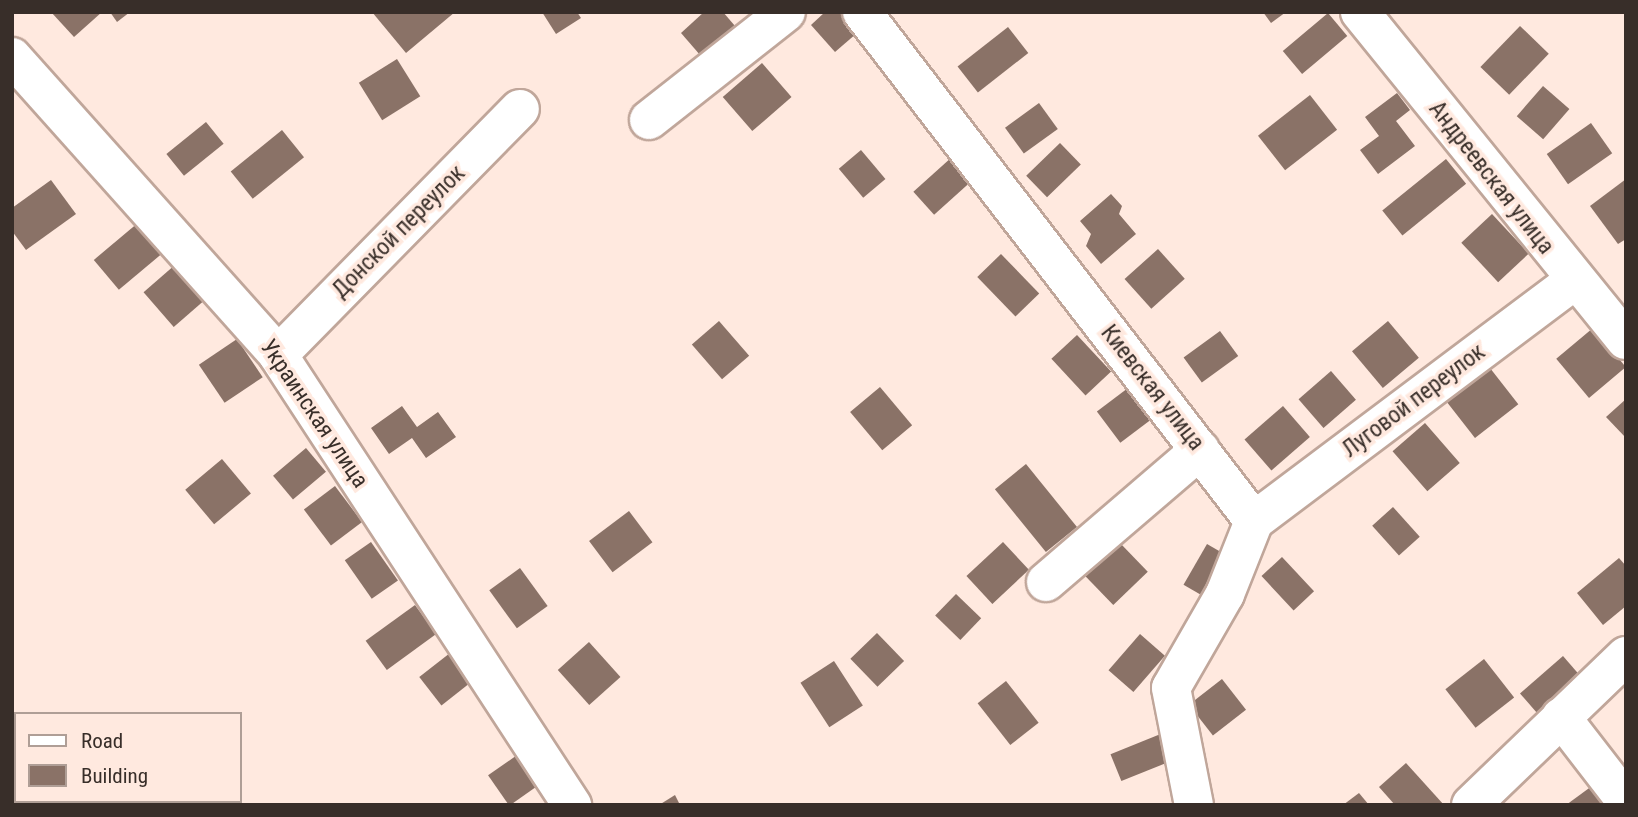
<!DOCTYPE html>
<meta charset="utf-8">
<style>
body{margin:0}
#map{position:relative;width:1638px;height:817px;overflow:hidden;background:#ffe9df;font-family:"Roboto Condensed",sans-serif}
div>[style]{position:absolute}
.building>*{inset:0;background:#8a7267;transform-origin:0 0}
.roads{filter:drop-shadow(2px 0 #c0a69a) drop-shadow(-2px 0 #c0a69a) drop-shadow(0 2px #c0a69a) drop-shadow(0 -2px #c0a69a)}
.minor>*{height:38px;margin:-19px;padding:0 19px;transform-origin:19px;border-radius:19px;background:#fff}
span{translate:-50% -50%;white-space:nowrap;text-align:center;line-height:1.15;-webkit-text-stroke:7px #ffe9df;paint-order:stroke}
.street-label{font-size:23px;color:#382e29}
.frame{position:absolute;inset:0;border:14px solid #382e29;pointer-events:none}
.legend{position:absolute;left:14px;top:712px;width:228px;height:91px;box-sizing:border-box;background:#ffe9df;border:2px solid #af9e96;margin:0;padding:9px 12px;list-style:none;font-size:21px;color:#382e29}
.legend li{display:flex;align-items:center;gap:14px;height:35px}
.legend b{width:35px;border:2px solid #af9e96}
</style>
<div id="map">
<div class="building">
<i style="clip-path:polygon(51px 12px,102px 12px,74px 37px)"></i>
<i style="clip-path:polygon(110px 12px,130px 12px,117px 22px)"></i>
<i style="clip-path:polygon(372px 12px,455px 12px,406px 53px)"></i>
<i style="clip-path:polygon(542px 12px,577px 12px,581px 18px,556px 34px)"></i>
<i style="clip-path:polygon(704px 12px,723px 12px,741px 33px,707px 63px,681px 33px)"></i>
<i style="clip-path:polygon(825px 12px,851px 12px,864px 27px,835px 52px,811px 25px)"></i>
<i style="clip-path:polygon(1263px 12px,1286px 12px,1271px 23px)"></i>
<i style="left:1328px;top:13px;width:30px;height:59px;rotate:50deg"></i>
<i style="left:1520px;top:26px;width:40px;height:57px;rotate:44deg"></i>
<i style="left:1008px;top:27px;width:33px;height:64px;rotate:52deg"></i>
<i style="left:397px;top:59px;width:44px;height:45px;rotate:58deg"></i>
<i style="left:762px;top:63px;width:45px;height:52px;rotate:49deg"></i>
<i style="left:1543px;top:86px;width:35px;height:40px;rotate:41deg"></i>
<i style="clip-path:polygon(1397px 93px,1410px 110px,1396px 121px,1415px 146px,1378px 174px,1360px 150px,1379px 136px,1365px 117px)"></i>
<i style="left:1310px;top:95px;width:44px;height:66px;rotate:52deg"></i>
<i style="left:1039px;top:103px;width:32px;height:42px;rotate:54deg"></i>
<i style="left:206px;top:122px;width:28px;height:51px;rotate:51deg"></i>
<i style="left:1591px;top:123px;width:37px;height:54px;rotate:55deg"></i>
<i style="left:282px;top:130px;width:35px;height:66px;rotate:51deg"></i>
<i style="left:1060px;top:143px;width:30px;height:47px;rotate:46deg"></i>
<i style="left:861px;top:150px;width:38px;height:29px;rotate:50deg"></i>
<i style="left:952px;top:157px;width:31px;height:52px;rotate:48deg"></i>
<i style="left:1446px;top:159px;width:32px;height:82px;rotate:51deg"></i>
<i style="clip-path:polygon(1626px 179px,1626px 239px,1618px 244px,1590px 206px)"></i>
<i style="clip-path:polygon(51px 180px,76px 214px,26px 250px,12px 231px,12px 208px)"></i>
<i style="clip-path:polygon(1111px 194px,1122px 206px,1119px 214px,1136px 234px,1101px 264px,1086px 246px,1091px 234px,1080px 221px)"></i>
<i style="left:1492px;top:214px;width:54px;height:42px;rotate:47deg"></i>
<i style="left:139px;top:222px;width:39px;height:59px;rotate:50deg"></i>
<i style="left:1158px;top:249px;width:40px;height:45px;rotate:48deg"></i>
<i style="left:1001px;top:254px;width:55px;height:33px;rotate:46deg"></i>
<i style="left:176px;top:264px;width:46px;height:43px;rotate:49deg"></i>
<i style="left:719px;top:321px;width:46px;height:36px;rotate:49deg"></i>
<i style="left:1388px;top:321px;width:48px;height:47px;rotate:50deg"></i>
<i style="left:1593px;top:328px;width:51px;height:48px;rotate:50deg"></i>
<i style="left:1220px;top:331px;width:31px;height:45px;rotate:54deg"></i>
<i style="left:1077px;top:335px;width:50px;height:35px;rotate:47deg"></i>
<i style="left:237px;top:339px;width:46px;height:46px;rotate:56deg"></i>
<i style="left:1490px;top:368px;width:46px;height:55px;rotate:52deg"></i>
<i style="left:1331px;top:371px;width:38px;height:43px;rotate:49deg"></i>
<i style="left:1132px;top:385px;width:39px;height:44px;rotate:53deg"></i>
<i style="left:880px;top:387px;width:50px;height:39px;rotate:50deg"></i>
<i style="clip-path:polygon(1626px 399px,1626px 438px,1606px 417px)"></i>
<i style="clip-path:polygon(402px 406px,417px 427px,438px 412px,456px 437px,426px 458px,412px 438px,389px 454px,371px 428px)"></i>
<i style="left:1283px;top:406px;width:41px;height:51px;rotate:49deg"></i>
<i style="left:1425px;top:423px;width:53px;height:43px;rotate:49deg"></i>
<i style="left:306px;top:448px;width:31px;height:43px;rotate:50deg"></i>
<i style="left:222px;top:459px;width:45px;height:48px;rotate:50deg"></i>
<i style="left:1026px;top:464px;width:81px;height:40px;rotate:51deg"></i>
<i style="left:335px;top:486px;width:45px;height:39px;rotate:53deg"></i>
<i style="left:1393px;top:507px;width:40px;height:28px;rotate:48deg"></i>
<i style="left:629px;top:511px;width:39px;height:50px;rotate:53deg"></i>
<i style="left:371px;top:542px;width:47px;height:32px;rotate:55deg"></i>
<i style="left:1003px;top:542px;width:38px;height:50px;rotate:47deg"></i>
<i style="left:1120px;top:543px;width:40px;height:48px;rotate:46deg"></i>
<i style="left:1207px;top:544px;width:28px;height:47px;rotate:30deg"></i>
<i style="left:1282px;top:557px;width:47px;height:28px;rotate:47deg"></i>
<i style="clip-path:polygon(1619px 558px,1626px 566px,1626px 606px,1603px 625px,1577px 593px)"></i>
<i style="left:520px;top:568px;width:47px;height:38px;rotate:54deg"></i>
<i style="left:956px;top:594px;width:35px;height:30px;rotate:44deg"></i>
<i style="left:415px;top:605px;width:36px;height:61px;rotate:54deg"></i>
<i style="left:877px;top:633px;width:39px;height:37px;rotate:46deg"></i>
<i style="left:1140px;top:634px;width:33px;height:48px;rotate:41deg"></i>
<i style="left:589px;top:642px;width:47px;height:42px;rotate:48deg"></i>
<i style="left:450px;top:653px;width:36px;height:39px;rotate:52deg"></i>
<i style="left:1563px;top:656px;width:37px;height:57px;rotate:49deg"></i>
<i style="left:1484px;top:659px;width:49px;height:49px;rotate:52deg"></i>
<i style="left:834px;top:661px;width:53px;height:40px;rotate:57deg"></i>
<i style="left:1222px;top:679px;width:39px;height:42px;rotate:52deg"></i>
<i style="left:1006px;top:681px;width:53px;height:36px;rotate:52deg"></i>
<i style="left:1168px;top:731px;width:29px;height:62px;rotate:68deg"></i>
<i style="left:520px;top:753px;width:37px;height:39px;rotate:55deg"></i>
<i style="clip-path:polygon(1406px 763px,1444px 805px,1395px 805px,1379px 787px)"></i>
<i style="clip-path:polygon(1607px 775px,1626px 805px,1566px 805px)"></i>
<i style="clip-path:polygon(1359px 793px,1369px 805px,1343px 805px)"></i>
<i style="clip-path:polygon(675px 795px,680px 805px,659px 805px)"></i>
</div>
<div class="roads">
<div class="minor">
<i style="left:862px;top:12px;width:642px;rotate:52.4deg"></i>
<i style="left:1254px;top:521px;width:79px;rotate:111.7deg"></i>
<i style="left:1225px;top:594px;width:108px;rotate:119.9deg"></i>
<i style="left:1171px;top:688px;width:119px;rotate:78.9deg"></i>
<i style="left:1360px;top:12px;width:422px;rotate:51deg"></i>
<i style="left:12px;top:57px;width:399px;rotate:48.2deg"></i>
<i style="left:278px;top:355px;width:538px;rotate:56.84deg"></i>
<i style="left:649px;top:120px;width:174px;rotate:-38.2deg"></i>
<i style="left:278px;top:355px;width:345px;rotate:-45.5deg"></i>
<i style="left:1254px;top:521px;width:400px;rotate:-36.9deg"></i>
<i style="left:1046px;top:582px;width:203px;rotate:-40.6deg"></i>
<i style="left:1561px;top:717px;width:106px;rotate:52.3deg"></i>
<i style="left:1471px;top:805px;width:215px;rotate:-43.9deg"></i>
</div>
</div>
<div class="street-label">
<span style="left:1491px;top:178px;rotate:52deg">Андреевская улица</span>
<span style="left:399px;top:232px;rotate:-45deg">Донской переулок</span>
<span style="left:1152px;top:388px;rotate:52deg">Киевская улица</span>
<span style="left:1414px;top:401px;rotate:-37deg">Луговой переулок</span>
<span style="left:314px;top:414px;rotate:56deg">Украинская улица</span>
</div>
<div class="frame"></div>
<ul class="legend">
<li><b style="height:9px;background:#fff"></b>Road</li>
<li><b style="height:19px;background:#8a7267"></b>Building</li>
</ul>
</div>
